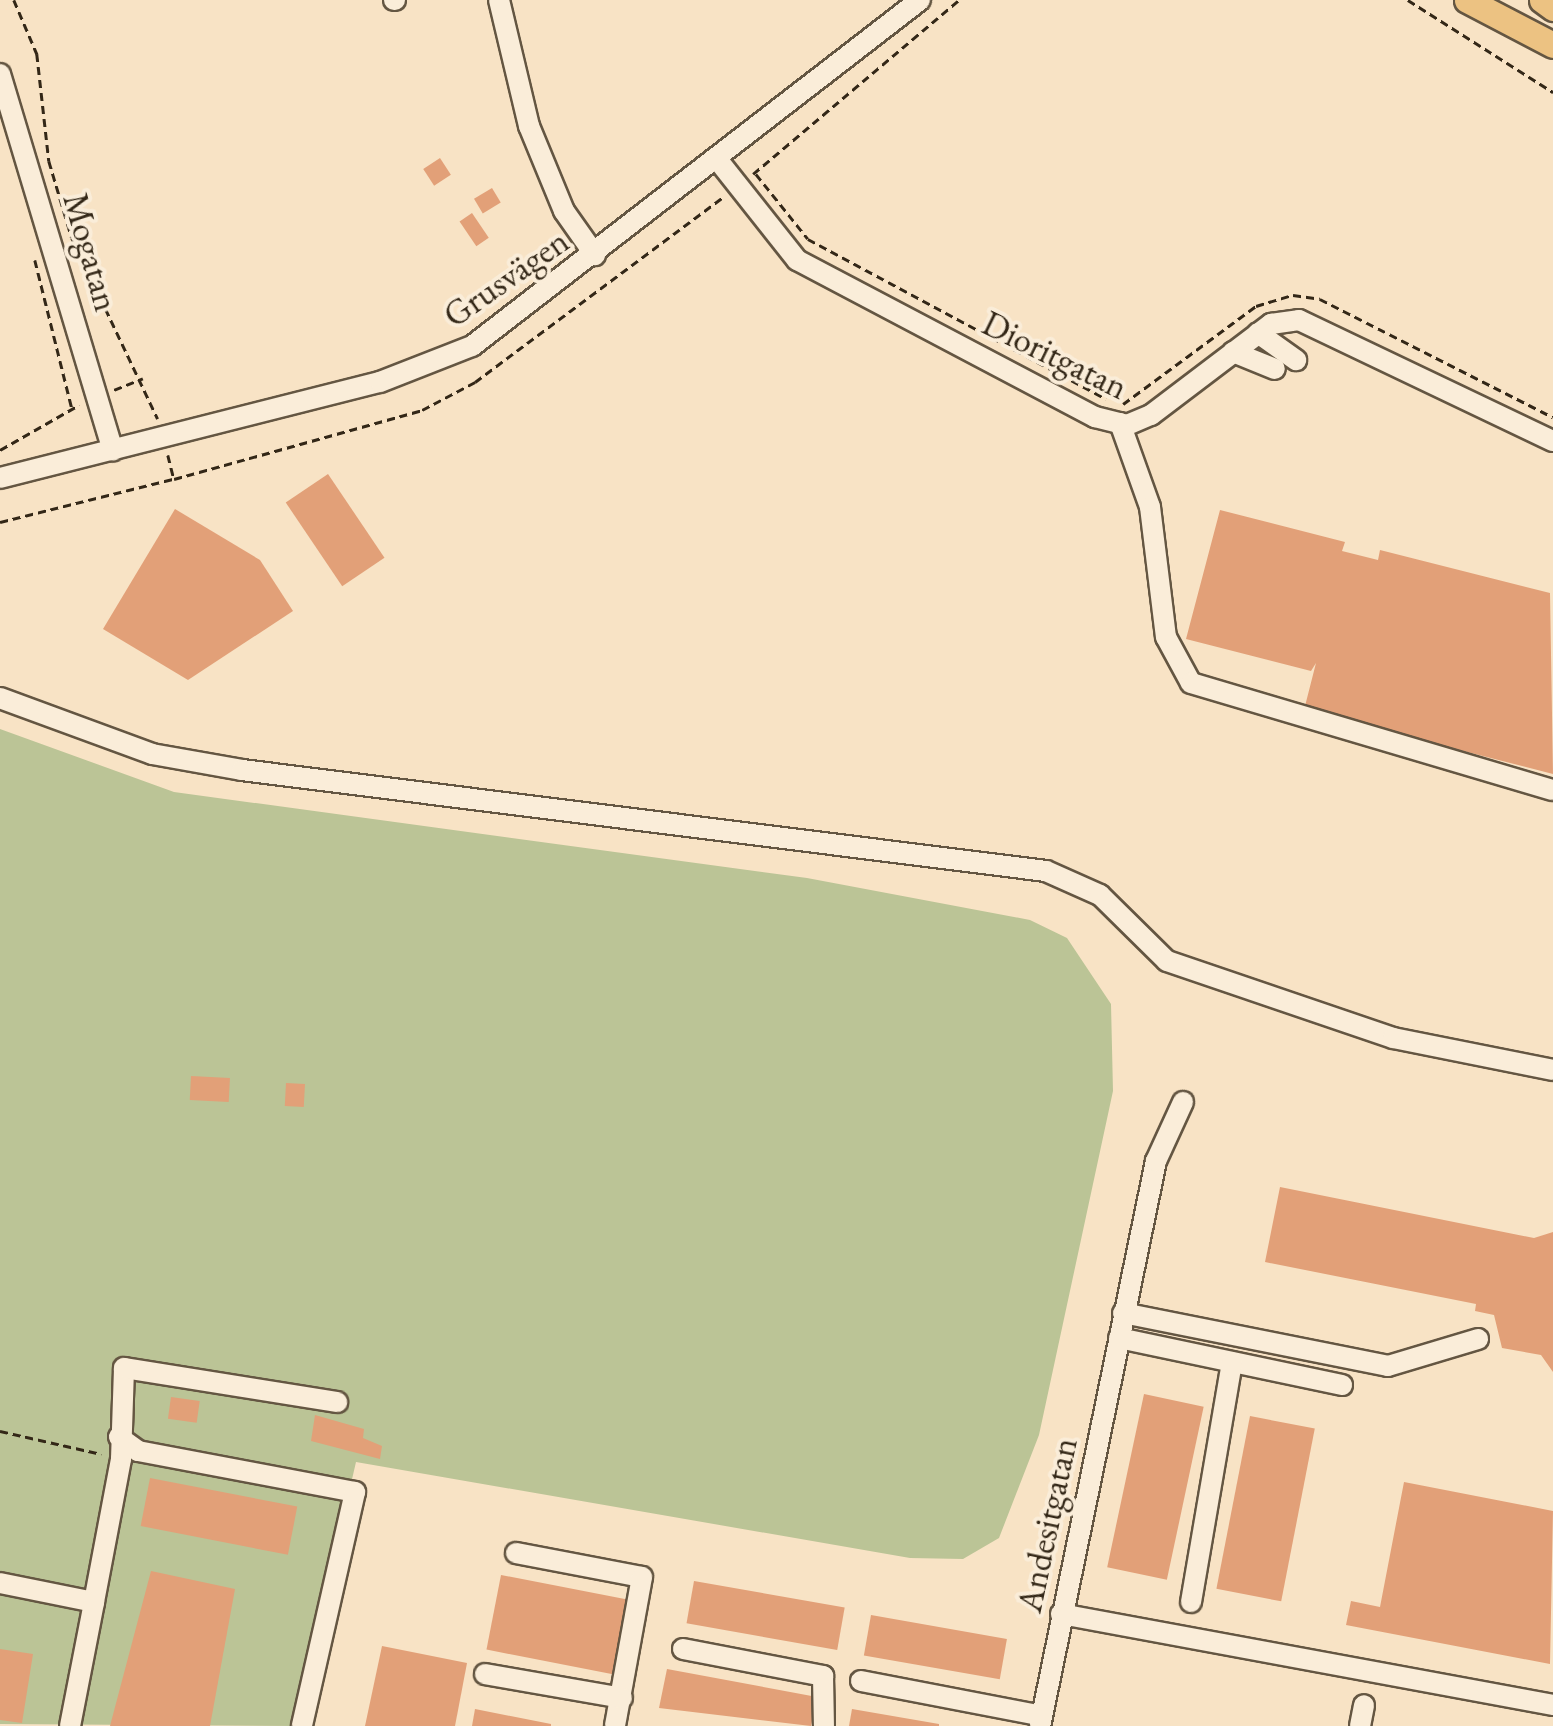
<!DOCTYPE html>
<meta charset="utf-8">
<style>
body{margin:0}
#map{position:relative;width:1553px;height:1726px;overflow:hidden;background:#f8e3c5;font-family:"EB Garamond",serif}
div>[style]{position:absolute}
.green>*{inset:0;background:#bbc496}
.building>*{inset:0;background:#e2a078;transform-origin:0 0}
.path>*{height:2.5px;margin-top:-1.25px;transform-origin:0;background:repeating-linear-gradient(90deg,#332717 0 8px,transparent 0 13px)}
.roads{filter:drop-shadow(2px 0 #645642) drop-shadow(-2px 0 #645642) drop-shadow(0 2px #645642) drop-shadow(0 -2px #645642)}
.minor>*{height:20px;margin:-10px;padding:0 10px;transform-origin:10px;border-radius:10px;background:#faedd9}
.major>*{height:25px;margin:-12.5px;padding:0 12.5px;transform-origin:12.5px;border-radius:12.5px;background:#ecc282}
span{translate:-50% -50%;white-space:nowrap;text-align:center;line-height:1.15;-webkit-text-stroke:8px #faedd9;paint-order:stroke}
.street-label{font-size:35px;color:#332717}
</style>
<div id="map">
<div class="green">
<i style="clip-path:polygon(0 729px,174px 792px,807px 878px,1030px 920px,1067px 938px,1111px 1004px,1113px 1091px,1039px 1435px,999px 1538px,963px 1559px,910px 1558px,356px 1462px,295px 1726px,0 1724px)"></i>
</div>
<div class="building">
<i style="left:440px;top:158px;width:20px;height:20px;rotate:57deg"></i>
<i style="left:492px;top:188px;width:17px;height:21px;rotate:59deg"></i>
<i style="left:472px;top:213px;width:30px;height:15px;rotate:56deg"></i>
<i style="left:328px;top:474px;width:101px;height:51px;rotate:56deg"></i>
<i style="clip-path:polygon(175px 509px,260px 560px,293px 611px,188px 680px,103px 629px)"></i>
<i style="clip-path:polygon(1220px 510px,1345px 542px,1342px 551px,1378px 560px,1380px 550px,1550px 593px,1553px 774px,1304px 710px,1316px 663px,1311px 671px,1186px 639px)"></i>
<i style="left:191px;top:1076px;width:39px;height:24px;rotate:3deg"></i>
<i style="left:286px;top:1083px;width:19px;height:23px;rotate:3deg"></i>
<i style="clip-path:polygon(1280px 1187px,1534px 1238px,1553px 1232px,1553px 1372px,1541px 1355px,1502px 1348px,1494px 1315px,1475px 1311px,1476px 1304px,1265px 1262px)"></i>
<i style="left:1144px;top:1394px;width:61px;height:177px;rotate:12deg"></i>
<i style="left:171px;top:1397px;width:29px;height:22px;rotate:8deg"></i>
<i style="clip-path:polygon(315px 1415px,364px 1429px,363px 1438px,382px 1446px,380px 1459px,311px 1441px)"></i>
<i style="left:1250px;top:1416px;width:66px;height:176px;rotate:11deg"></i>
<i style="left:150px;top:1478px;width:150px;height:49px;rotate:11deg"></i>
<i style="clip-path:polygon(1404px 1482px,1553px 1511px,1550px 1664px,1346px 1625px,1351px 1601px,1380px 1607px)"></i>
<i style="clip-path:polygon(151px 1571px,235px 1589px,210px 1726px,110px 1726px)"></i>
<i style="left:501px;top:1575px;width:130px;height:76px;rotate:11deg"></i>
<i style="left:694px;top:1581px;width:153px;height:43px;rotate:10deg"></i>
<i style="left:871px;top:1615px;width:138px;height:41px;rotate:10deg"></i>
<i style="clip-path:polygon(382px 1646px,467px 1663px,455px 1726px,365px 1726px)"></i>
<i style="clip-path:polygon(0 1649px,33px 1654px,22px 1723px,0 1720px)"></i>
<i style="clip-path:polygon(667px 1669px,817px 1697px,811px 1726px,659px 1708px)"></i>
<i style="clip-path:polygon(475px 1709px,551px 1724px,551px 1726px,472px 1726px)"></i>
<i style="clip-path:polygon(852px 1709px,939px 1724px,939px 1726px,849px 1726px)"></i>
</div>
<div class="path">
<i style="left:14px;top:0;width:59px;rotate:66.9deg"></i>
<i style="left:37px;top:54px;width:108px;rotate:83.6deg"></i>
<i style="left:49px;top:161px;width:80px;rotate:73.4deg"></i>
<i style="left:72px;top:238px;width:200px;rotate:64.6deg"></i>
<i style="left:1408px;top:0;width:172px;rotate:32.4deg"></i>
<i style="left:753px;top:174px;width:270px;rotate:-40.2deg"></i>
<i style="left:756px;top:174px;width:83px;rotate:51.3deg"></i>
<i style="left:808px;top:239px;width:338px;rotate:28.2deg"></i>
<i style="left:35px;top:260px;width:153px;rotate:76deg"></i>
<i style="left:114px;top:390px;width:31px;rotate:-22deg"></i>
<i style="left:1123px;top:404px;width:165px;rotate:-36.4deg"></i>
<i style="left:1256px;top:306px;width:39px;rotate:-17deg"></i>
<i style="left:1293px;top:295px;width:27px;rotate:8deg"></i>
<i style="left:1320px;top:299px;width:261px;rotate:26.9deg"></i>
<i style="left:0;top:450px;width:91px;rotate:-29.7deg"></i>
<i style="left:168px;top:455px;width:25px;rotate:76deg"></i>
<i style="left:174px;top:479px;width:257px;rotate:-15.5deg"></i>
<i style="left:422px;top:410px;width:60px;rotate:-27.8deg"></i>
<i style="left:475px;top:382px;width:309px;rotate:-36.7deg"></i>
<i style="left:0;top:522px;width:178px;rotate:-14deg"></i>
<i style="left:0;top:1431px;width:104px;rotate:12.8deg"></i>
</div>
<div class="roads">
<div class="minor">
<i style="left:394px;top:0;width:1px"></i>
<i style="left:499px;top:0;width:130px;rotate:76.6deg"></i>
<i style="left:529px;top:126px;width:92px;rotate:67.6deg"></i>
<i style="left:564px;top:211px;width:54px;rotate:54.8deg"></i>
<i style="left:0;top:74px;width:393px;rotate:73.3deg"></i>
<i style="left:717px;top:159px;width:129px;rotate:51.6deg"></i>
<i style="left:797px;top:260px;width:337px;rotate:27.8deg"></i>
<i style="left:1095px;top:417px;width:33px;rotate:14deg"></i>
<i style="left:1127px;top:425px;width:26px;rotate:-23deg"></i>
<i style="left:1151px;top:415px;width:151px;rotate:-37.2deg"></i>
<i style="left:1271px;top:324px;width:28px;rotate:-8deg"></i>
<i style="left:1299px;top:320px;width:281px;rotate:25.5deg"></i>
<i style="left:1258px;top:333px;width:47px;rotate:35.4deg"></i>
<i style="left:1233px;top:352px;width:45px;rotate:22deg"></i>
<i style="left:1120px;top:423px;width:89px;rotate:70.3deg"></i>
<i style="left:1150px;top:507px;width:131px;rotate:83deg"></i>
<i style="left:1166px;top:637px;width:52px;rotate:61.5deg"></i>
<i style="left:1191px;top:683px;width:377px;rotate:16.5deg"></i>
<i style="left:0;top:478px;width:392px;rotate:-14.2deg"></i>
<i style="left:380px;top:382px;width:99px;rotate:-21.4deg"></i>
<i style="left:472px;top:346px;width:566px;rotate:-37.68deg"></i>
<i style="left:0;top:698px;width:162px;rotate:20.2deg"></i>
<i style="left:152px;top:754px;width:91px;rotate:10.1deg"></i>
<i style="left:242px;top:770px;width:810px;rotate:7.16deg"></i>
<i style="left:1046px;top:871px;width:59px;rotate:24deg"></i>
<i style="left:1100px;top:895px;width:94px;rotate:44.6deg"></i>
<i style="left:1167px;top:961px;width:239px;rotate:18.8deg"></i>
<i style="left:1393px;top:1038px;width:163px;rotate:11.3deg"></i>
<i style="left:1123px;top:1313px;width:270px;rotate:11.3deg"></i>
<i style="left:1388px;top:1366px;width:94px;rotate:-16.7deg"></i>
<i style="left:1119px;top:1338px;width:228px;rotate:11.9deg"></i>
<i style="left:119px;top:1437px;width:24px;rotate:36deg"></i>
<i style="left:138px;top:1451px;width:221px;rotate:10.7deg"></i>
<i style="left:355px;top:1492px;width:240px;rotate:102.8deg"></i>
<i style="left:516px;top:1553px;width:128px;rotate:10.8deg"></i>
<i style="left:642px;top:1577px;width:151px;rotate:100.3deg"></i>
<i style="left:0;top:1583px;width:96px;rotate:11.4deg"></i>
<i style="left:94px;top:1602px;width:146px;rotate:-79.3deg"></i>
<i style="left:121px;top:1459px;width:91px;rotate:-88.1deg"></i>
<i style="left:124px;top:1368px;width:216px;rotate:9.1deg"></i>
<i style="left:1191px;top:1602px;width:243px;rotate:-80.3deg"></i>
<i style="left:1061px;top:1614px;width:500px;rotate:10.48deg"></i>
<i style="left:683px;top:1649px;width:143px;rotate:10.9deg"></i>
<i style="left:823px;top:1676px;width:50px;rotate:88.9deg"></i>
<i style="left:485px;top:1674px;width:139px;rotate:9.9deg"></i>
<i style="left:861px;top:1681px;width:184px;rotate:10.9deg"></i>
<i style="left:70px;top:1726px;width:126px;rotate:-79deg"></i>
<i style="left:1040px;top:1726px;width:577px;rotate:-78.4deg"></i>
<i style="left:1156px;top:1161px;width:65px;rotate:-65.4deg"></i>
<i style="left:1360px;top:1726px;width:21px;rotate:-79deg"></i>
</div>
<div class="major">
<i style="left:1467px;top:0;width:97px;rotate:27.6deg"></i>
<i style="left:1542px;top:0;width:14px;rotate:36deg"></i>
</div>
</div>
<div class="street-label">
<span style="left:91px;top:252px;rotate:74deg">Mogatan</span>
<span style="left:506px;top:278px;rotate:-35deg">Grusvägen</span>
<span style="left:1055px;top:355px;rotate:26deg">Dioritgatan</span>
<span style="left:1047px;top:1525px;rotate:-78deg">Andesitgatan</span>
</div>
</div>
